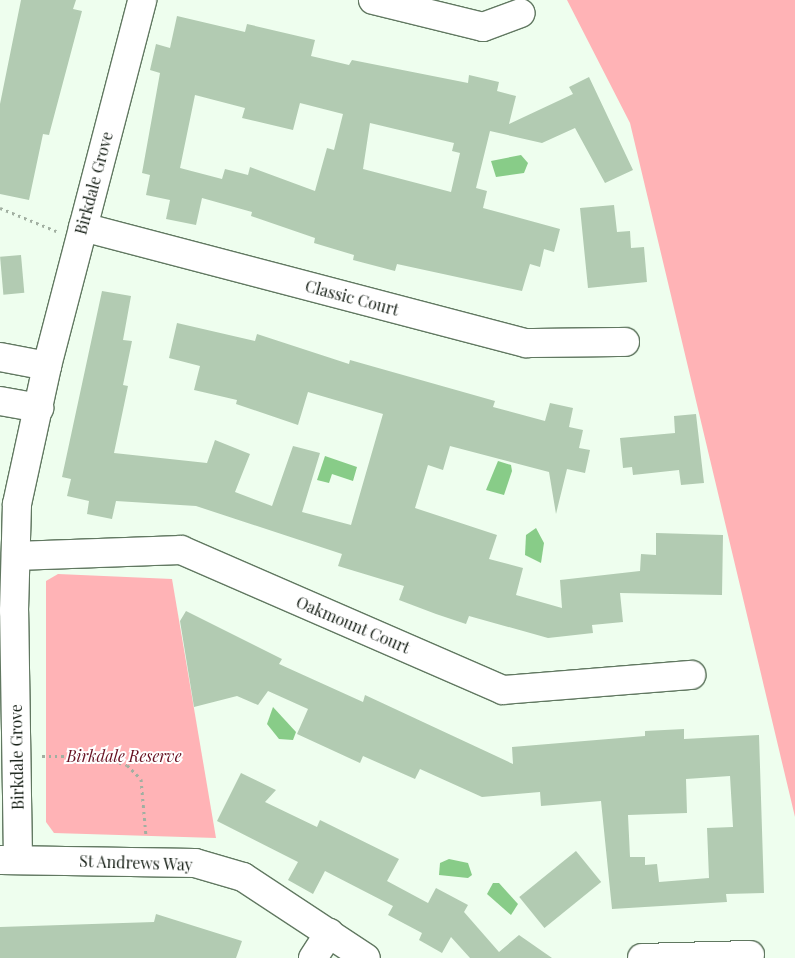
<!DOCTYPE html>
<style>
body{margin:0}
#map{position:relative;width:795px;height:958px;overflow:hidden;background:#eefeee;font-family:"Playfair Display",serif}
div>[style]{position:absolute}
.green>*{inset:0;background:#ffb3b6}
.water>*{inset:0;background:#8c8}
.building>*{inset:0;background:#b2cbb2;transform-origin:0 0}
.path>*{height:3px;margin-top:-1.5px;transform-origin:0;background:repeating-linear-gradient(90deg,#a1afa1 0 2.5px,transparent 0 6.5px)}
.roads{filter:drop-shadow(1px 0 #617861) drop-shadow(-1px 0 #617861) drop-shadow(0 1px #617861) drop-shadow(0 -1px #617861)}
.minor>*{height:28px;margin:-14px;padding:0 14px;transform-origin:14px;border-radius:14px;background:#fff}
span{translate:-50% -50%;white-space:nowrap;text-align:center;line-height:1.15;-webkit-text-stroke:4px #fff;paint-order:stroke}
.street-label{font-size:16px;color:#172017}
.park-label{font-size:16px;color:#650f20;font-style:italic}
</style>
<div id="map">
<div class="green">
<i style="clip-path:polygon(567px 0,795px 0,795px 817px,630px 123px)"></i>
<i style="clip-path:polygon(58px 574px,172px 579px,216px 838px,54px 833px,46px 822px,46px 581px)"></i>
</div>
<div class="water">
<i style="clip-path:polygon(521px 155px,528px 163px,524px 173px,496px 177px,491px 161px)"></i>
<i style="clip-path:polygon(325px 456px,357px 467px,353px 481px,332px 474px,329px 483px,317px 480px)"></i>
<i style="clip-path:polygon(498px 461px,511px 465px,512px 471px,504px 495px,486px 490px)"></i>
<i style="clip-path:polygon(536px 528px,544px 543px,541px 563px,525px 555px,526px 535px)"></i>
<i style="clip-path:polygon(273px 707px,296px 732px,293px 740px,279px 739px,267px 724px)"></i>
<i style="clip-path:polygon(449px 859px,468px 863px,472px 875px,468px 878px,439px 875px,440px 863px)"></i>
<i style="clip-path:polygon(493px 883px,499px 883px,518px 904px,511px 915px,487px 894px)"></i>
</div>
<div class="building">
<i style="clip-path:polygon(21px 0,76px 0,73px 9px,82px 11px,49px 135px,43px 134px,29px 200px,0 194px,0 104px)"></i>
<i style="clip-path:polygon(evenodd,177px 16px,245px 32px,247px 24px,315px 40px,311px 56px,349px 65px,352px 60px,468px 83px,469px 75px,499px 82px,497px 91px,516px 96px,509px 124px,573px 94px,569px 87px,589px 77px,633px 170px,605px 183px,575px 128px,542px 143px,490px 131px,476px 188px,487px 191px,483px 208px,560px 229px,554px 252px,544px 249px,540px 267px,530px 264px,522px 291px,397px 264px,395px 271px,353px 260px,354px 255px,314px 243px,315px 238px,251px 216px,252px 212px,202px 198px,196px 225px,166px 219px,170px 200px,146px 195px,150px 175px,142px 173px,160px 73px,150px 70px,156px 44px,170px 48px,177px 16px,195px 95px,245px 108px,242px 118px,293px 130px,300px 103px,343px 114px,334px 150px,327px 148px,315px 191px,250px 167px,248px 175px,225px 169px,222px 179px,180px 168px,195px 95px,177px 16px,370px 123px,454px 143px,452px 151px,460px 153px,451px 192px,363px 169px,370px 123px)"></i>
<i style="clip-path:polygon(614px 205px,617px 232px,630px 231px,631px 248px,644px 247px,647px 282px,588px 288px,580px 208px)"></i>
<i style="left:21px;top:255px;width:38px;height:21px;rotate:85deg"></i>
<i style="clip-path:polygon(102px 291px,131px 296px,123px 340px,132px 341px,123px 385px,128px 386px,114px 453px,207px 463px,215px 440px,250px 454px,235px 492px,272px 506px,293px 446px,320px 453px,302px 512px,351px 525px,383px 414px,308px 392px,298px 425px,236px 404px,237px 400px,194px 390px,200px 366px,169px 358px,177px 323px,255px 341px,257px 334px,349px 364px,350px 360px,495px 401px,493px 407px,545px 421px,550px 403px,573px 408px,569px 427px,583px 430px,579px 448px,590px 450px,585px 473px,567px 469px,556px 514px,549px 472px,450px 446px,443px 470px,428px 465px,415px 508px,497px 535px,489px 559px,523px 568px,516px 595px,562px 608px,560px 580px,640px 571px,641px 554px,656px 555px,656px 533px,723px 535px,722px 595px,620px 593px,623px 622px,592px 625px,593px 633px,548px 638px,469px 616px,466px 624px,436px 614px,399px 600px,404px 586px,338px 566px,342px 554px,196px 506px,116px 501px,112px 519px,87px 514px,89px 501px,67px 496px,71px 479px,62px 477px)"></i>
<i style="clip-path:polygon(696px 414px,704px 483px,681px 485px,679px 470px,633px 475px,632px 467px,623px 468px,620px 438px,675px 433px,674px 416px)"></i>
<i style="clip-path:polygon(evenodd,186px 611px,282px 659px,279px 664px,363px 702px,365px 695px,513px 764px,512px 747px,645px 736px,645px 731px,684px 729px,684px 739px,759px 735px,764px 893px,726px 894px,727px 902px,612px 909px,601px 801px,541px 806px,540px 792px,482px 797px,420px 769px,415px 779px,363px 756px,360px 763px,297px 734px,308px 709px,268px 691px,258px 705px,237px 696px,194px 707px,180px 621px,186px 611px,730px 776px,733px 827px,707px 828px,709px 878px,659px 882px,657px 864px,645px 865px,645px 857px,630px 857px,628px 815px,687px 813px,686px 779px,730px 776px)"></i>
<i style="clip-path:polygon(241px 773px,276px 790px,265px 802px,317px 827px,320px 820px,399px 859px,387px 881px,428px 903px,436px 888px,468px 905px,464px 912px,499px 952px,519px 935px,552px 958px,470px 958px,451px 937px,442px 953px,419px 940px,422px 933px,388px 915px,393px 906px,325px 871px,313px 894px,288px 880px,298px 862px,217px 821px)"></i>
<i style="left:576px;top:851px;width:40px;height:73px;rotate:51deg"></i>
<i style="clip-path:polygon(156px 914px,242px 941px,236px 958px,0 958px,0 927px,154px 922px)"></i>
</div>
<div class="path">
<i style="left:0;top:208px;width:61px;rotate:22.3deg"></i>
<i style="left:42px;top:756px;width:52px"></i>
<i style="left:94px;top:756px;width:34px;rotate:15deg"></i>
<i style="left:127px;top:765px;width:20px;rotate:45deg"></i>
<i style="left:141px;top:779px;width:57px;rotate:85deg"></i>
</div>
<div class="roads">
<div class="minor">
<i style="left:373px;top:0;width:113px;rotate:13.8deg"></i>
<i style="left:483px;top:27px;width:40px;rotate:-20.2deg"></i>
<i style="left:83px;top:227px;width:458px;rotate:14.7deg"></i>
<i style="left:526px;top:343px;width:99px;rotate:-0.6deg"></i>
<i style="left:0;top:357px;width:48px;rotate:10.8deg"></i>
<i style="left:0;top:401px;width:40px;rotate:10deg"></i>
<i style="left:16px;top:556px;width:165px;rotate:-2.1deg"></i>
<i style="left:181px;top:550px;width:351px;rotate:23.5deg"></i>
<i style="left:503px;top:690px;width:189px;rotate:-4.6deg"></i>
<i style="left:18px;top:859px;width:248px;rotate:-90.9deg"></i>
<i style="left:14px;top:611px;width:107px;rotate:-88.4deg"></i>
<i style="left:17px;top:504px;width:141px;rotate:-77.7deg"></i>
<i style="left:47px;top:366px;width:378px;rotate:-75.4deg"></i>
<i style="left:1px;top:860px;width:194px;rotate:0.9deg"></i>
<i style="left:195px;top:863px;width:50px;rotate:16.3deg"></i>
<i style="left:243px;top:877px;width:147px;rotate:33.4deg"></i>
<i style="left:313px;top:958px;width:30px;rotate:-57deg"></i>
<i style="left:642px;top:958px;width:108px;rotate:-1.6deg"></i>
</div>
</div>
<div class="street-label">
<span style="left:94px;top:183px;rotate:-75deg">Birkdale Grove</span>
<span style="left:352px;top:298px;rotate:15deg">Classic Court</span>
<span style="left:353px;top:625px;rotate:23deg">Oakmount Court</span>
<span style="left:17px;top:757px;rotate:-91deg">Birkdale Grove</span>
<span style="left:136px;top:863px;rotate:2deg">St Andrews Way</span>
</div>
<div class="park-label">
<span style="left:124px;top:756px">Birkdale Reserve</span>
</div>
</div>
